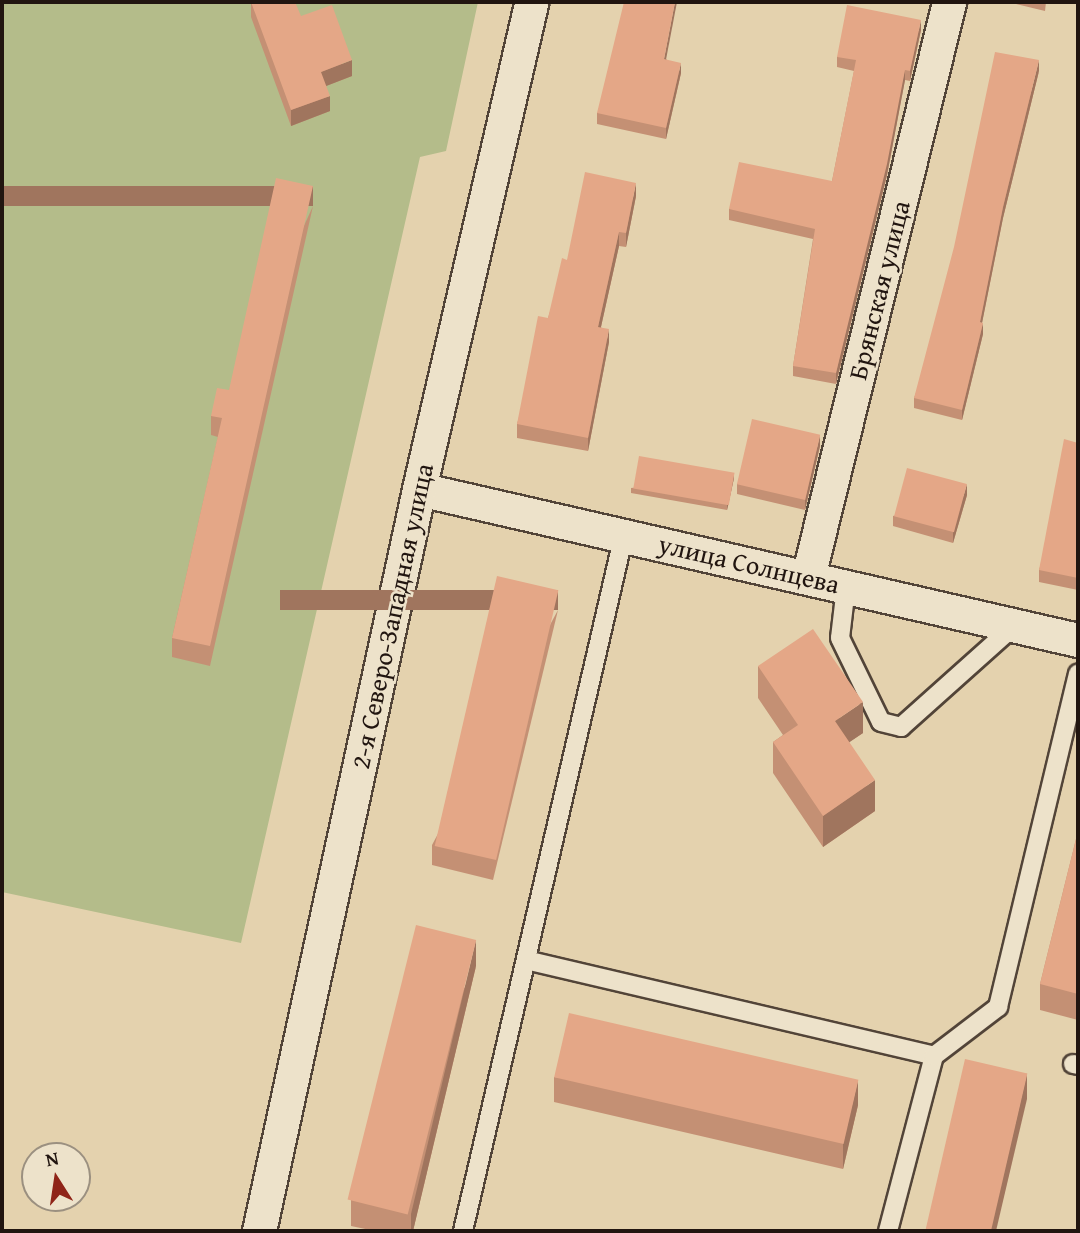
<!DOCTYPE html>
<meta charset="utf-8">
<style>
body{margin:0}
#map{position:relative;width:1080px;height:1233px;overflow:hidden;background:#e4d2ae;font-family:"Gentium Book Plus",serif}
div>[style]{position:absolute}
.green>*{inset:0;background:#b4bc8a}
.roads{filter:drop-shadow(2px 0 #524438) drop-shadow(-2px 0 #524438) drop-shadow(0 2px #524438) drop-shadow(0 -2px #524438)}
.service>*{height:18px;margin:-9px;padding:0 9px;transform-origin:9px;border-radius:9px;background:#ede2ca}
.minor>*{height:33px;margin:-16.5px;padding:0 16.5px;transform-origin:16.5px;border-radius:16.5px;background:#ede2ca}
.wall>*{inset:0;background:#c49074}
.shaded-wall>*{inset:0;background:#a0755e;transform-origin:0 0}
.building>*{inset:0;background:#e4a787;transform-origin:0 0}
span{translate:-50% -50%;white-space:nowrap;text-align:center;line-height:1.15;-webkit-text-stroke:5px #ede2ca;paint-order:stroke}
.street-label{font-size:26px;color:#211510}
.frame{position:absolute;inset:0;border:4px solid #211510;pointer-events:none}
.north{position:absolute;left:21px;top:1142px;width:70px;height:70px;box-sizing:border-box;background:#ede2ca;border:2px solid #9b9080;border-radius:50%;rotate:348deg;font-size:19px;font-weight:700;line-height:28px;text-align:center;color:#211510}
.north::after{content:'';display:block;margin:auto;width:24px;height:32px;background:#8f2418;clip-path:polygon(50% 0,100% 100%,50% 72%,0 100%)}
</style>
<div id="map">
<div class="green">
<i style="clip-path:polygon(2px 2px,478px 2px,446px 151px,420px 157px,241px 943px,2px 892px)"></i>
</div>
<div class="roads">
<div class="service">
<i style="left:846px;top:587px;width:51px;rotate:96.7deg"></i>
<i style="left:840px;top:638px;width:93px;rotate:64deg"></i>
<i style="left:881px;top:722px;width:21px;rotate:14deg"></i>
<i style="left:901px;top:727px;width:153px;rotate:-41.8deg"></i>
<i style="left:526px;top:960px;width:419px;rotate:13.2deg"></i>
<i style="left:1073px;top:1064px;width:5px;rotate:11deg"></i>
<i style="left:463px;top:1231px;width:714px;rotate:-76.98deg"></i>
<i style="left:888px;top:1231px;width:181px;rotate:-75.3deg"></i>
<i style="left:934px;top:1056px;width:81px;rotate:-37.4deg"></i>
<i style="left:998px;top:1007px;width:343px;rotate:-76.5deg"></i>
</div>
<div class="minor">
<i style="left:419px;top:489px;width:676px;rotate:12.91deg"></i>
<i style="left:808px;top:577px;width:592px;rotate:-76.22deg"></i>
<i style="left:259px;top:1231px;width:759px;rotate:-77.83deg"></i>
<i style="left:419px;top:489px;width:500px;rotate:-77deg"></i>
</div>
</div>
<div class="wall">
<i style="clip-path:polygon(251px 2px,301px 16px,352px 76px,326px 86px,330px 111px,291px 126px,251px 17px)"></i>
<i style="clip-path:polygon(1008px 2px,1046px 2px,1045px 11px)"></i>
<i style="clip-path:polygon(921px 30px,910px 81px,905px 80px,887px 175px,836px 384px,793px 376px,793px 366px,813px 239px,729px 220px,729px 209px,832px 181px,854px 71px,837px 67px,837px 57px)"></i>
<i style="clip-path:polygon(666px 59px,681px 73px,666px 139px,597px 124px,597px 113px)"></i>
<i style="clip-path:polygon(1039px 71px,1003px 218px,982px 323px,983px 334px,962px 420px,914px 408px,914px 398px)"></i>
<i style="clip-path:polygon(636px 196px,626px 247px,619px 246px,601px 327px,609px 342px,588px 451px,517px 438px,517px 424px,548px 318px,567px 260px)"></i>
<i style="clip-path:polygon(313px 206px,210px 666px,172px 657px,172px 638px,218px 437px,211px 435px,211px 416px,229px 390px)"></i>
<i style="clip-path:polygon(1078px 443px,1078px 590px,1039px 582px,1039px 570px)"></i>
<i style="clip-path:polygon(820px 446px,805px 510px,737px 494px,737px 484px)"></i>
<i style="clip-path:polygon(734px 478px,727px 510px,631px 493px,631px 488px)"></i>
<i style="clip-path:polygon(967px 495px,953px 543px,893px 526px,893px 516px)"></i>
<i style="clip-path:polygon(558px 610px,493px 880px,432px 865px,432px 845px)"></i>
<i style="clip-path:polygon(758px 666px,863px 733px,849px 742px,875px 811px,823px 847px,773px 773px,773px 742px,783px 735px,758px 698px)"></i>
<i style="clip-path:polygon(1078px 831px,1078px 1020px,1040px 1010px,1040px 984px)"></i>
<i style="clip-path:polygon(476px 966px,413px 1231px,375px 1231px,351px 1226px,351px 1200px)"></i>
<i style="clip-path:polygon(554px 1077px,858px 1105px,843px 1169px,554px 1102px)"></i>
</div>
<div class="shaded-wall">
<i style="clip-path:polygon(675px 2px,677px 2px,664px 70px,664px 59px)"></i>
<i style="clip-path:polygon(921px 20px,921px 30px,910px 81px,910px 71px)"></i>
<i style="clip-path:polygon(352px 60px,352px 76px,321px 88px,321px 72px)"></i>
<i style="clip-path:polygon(1039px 60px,1039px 71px,1003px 218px,980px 333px,980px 322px,1003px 207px)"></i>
<i style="clip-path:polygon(681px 63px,681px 73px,666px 139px,666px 128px)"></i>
<i style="clip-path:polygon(905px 70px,905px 80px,887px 175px,836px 384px,836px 373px)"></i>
<i style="clip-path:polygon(330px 96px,330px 111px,291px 126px,291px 110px)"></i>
<i style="clip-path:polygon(636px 183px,636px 196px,626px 247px,626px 233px)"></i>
<i style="left:313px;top:186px;width:20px;height:471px;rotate:90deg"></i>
<i style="clip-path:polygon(619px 232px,619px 246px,598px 340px,598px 327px)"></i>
<i style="clip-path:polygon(983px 323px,983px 334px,962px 420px,962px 410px)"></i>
<i style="clip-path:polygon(609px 329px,609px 342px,588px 451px,588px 438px)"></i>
<i style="clip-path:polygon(820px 435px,820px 446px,805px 510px,805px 500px)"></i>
<i style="clip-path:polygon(734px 473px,734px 478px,727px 510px,727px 505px)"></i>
<i style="clip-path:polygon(967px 484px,967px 495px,953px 543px,953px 532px)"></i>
<i style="left:558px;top:590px;width:20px;height:278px;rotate:90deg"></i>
<i style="clip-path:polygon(863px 702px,863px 733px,835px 752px,835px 721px)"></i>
<i style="clip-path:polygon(875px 780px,875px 811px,823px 847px,823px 816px)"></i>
<i style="clip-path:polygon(476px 940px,476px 966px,413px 1231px,411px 1231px,411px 1214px)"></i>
<i style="clip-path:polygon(1027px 1073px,1027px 1099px,996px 1231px,990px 1231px)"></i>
<i style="clip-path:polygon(858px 1080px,858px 1105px,843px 1169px,843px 1143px)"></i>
</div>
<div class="building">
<i style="clip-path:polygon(251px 2px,295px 2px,301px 16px,332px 5px,352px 60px,321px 72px,330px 96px,291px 110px)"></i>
<i style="clip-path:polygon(624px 2px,675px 2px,664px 59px,681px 63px,666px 128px,597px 113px)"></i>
<i style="clip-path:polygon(847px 5px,921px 20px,910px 71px,905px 70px,887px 164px,836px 373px,793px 366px,815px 229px,729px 209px,739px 162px,832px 181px,856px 60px,837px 57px)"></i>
<i style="clip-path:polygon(995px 52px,1039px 60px,1003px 207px,980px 322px,983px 323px,962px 410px,914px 398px,954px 247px)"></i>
<i style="clip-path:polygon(585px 172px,636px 183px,626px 233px,619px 232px,598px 327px,609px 329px,588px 438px,517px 424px,538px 316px,548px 318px,562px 258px,567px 260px)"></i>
<i style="clip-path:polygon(276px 178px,313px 186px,210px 646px,172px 638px,222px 418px,211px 416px,217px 388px,229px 390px)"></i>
<i style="left:752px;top:419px;width:70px;height:67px;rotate:13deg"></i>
<i style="clip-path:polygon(1064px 439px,1078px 443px,1078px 578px,1039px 570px)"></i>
<i style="left:639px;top:456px;width:97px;height:33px;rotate:10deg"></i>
<i style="left:907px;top:468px;width:62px;height:50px;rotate:15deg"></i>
<i style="left:497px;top:576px;width:63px;height:277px;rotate:13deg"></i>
<i style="clip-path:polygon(813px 629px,863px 702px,835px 721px,875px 780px,823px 816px,773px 742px,798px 725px,758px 666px)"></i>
<i style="clip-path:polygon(1078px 831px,1078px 994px,1040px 984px)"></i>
<i style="left:416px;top:925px;width:62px;height:283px;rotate:14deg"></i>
<i style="left:569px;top:1013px;width:297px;height:66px;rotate:13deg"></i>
<i style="left:965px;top:1059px;width:64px;height:177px;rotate:13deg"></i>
</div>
<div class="street-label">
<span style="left:879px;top:290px;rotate:-76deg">Брянская улица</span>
<span style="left:749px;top:564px;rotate:13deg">улица Солнцева</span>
<span style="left:392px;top:616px;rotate:-78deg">2-я Северо-Западная улица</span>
</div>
<div class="frame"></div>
<div class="north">N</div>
</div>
